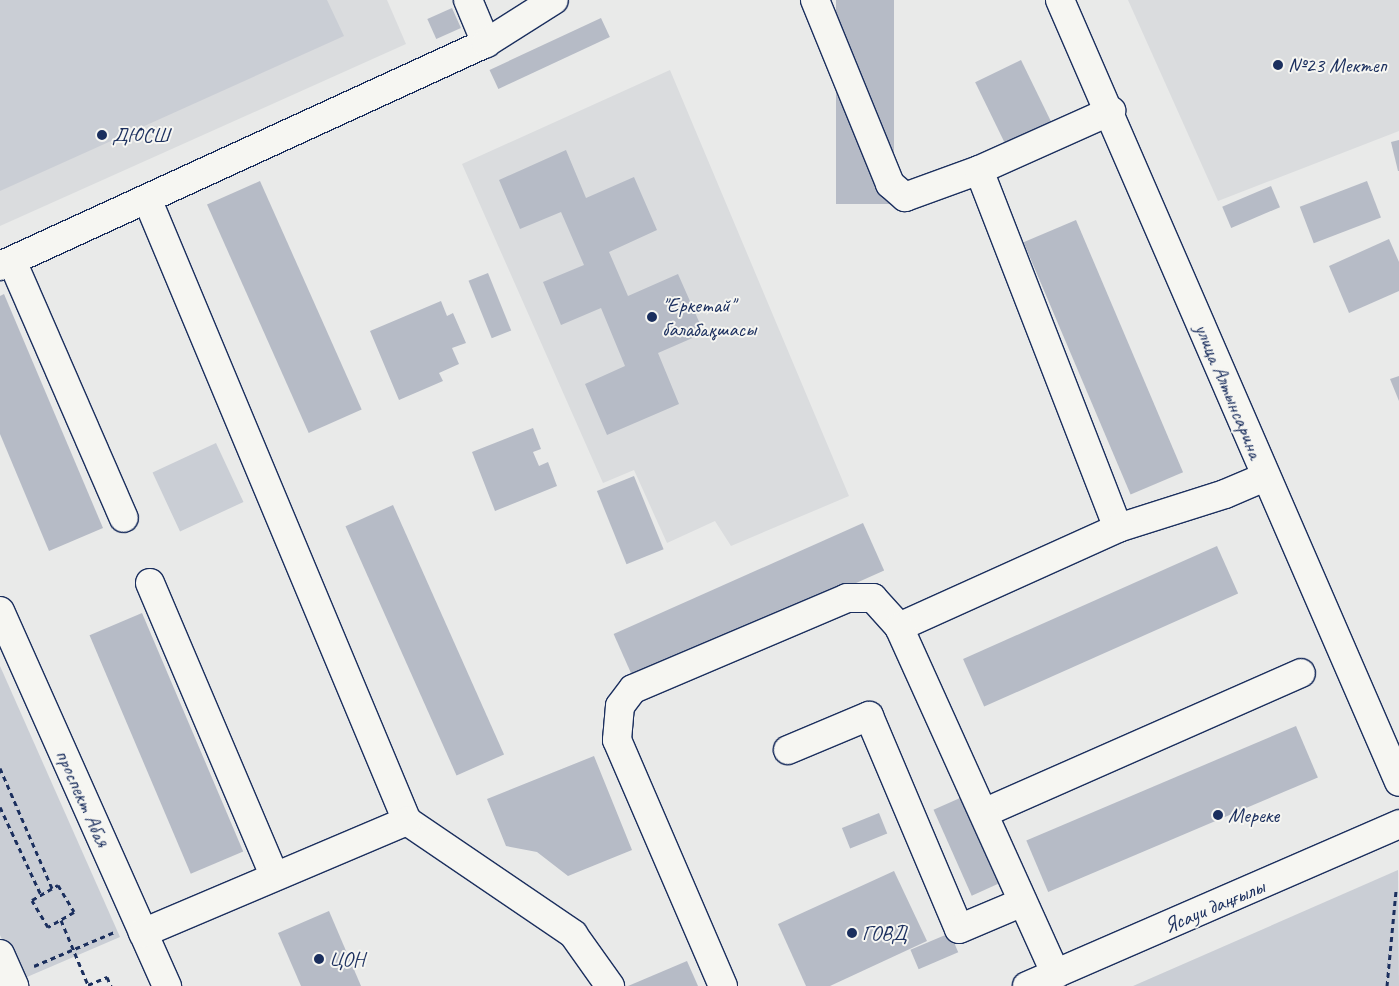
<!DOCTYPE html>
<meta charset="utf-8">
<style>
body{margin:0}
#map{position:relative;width:1399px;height:986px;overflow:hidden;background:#e9eae9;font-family:Caveat,sans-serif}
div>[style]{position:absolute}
.built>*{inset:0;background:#dadcde}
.green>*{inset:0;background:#caced5;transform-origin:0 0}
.building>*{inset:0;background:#b6bbc6;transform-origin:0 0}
.path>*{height:3px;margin-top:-1.5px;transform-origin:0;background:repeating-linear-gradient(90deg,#1b2f5e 0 5px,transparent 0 9px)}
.roads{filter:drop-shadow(1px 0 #1b2f5e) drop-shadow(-1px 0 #1b2f5e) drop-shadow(0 1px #1b2f5e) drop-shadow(0 -1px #1b2f5e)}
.minor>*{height:28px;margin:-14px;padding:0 14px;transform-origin:14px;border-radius:14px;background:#f6f6f2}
.dots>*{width:14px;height:14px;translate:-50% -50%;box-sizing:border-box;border:2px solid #f6f6f2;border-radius:50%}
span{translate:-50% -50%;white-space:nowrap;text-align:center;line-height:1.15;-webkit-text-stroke:4px #f6f6f2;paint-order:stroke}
.poi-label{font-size:21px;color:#1b2f5e}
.left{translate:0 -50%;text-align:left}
.street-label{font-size:21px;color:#1b2f5e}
</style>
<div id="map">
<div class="built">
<i style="clip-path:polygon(0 0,387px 0,406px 44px,0 226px)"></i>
<i style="clip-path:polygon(1128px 0,1399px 0,1399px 131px,1218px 201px)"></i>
<i style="clip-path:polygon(670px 70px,849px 496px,731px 546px,715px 521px,667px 543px,634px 470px,603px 483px,462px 164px)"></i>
</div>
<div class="green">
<i style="clip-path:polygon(0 0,327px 0,344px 36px,0 191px)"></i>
<i style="left:216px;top:443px;width:65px;height:70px;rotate:65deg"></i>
<i style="clip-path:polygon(0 666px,120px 937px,20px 980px,0 935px)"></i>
<i style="clip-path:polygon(1398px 870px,1399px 986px,1133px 986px)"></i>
</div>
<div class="building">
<i style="left:836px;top:0;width:58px;height:204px"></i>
<i style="left:452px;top:8px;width:22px;height:27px;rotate:66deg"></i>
<i style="left:601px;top:18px;width:21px;height:123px;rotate:65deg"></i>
<i style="left:1021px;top:60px;width:74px;height:51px;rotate:64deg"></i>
<i style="clip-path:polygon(1399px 140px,1399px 171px,1398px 171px,1391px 142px)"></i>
<i style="clip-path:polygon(566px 150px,586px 198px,634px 177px,657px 230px,609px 252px,628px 296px,678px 274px,704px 333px,658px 353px,679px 404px,607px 435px,585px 384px,625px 366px,601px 308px,561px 325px,543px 282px,584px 265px,561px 212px,520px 229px,499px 180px)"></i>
<i style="left:260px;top:181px;width:250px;height:58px;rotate:66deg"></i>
<i style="left:1367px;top:181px;width:39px;height:72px;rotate:69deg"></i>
<i style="left:1271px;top:186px;width:23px;height:53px;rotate:67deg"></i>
<i style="left:1076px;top:220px;width:274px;height:57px;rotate:67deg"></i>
<i style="clip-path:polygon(1389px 239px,1399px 262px,1399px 291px,1349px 313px,1329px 266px)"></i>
<i style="left:488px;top:273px;width:62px;height:21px;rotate:68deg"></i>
<i style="clip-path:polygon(4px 294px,103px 528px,49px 551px,0 434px,0 296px)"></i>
<i style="clip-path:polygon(441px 301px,447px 316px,453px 313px,466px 343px,452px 348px,459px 364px,439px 373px,443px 381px,399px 400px,370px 331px)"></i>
<i style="clip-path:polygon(1399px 376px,1399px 401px,1390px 379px)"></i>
<i style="clip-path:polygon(533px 428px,541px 449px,533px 452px,539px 466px,548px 462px,557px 486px,495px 511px,472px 452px)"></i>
<i style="left:634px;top:476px;width:79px;height:40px;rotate:68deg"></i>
<i style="left:393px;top:505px;width:273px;height:52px;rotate:66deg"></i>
<i style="left:863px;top:523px;width:52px;height:273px;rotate:66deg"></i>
<i style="left:1217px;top:546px;width:52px;height:278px;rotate:66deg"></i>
<i style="left:142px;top:613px;width:259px;height:57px;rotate:67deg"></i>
<i style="left:1296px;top:726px;width:56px;height:293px;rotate:67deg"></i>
<i style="clip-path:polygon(594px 756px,632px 850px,568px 876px,537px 852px,506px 846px,487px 799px)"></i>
<i style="left:960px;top:798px;width:94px;height:29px;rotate:66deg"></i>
<i style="left:879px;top:813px;width:22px;height:40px;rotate:68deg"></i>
<i style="clip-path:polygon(894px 871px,927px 941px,830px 986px,806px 986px,778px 924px)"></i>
<i style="clip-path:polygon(329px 911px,361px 986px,301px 986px,278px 933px)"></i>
<i style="left:950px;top:933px;width:21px;height:43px;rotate:67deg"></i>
<i style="clip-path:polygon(687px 961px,698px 986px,628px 986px)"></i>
</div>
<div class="path">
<i style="left:0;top:768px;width:131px;rotate:66.6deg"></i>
<i style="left:0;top:807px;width:97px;rotate:65deg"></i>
<i style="left:58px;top:885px;width:31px;rotate:59deg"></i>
<i style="left:74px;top:912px;width:30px;rotate:150deg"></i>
<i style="left:48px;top:927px;width:31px;rotate:-121deg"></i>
<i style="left:32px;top:900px;width:30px;rotate:-30deg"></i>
<i style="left:61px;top:920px;width:70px;rotate:67.4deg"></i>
<i style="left:88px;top:985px;width:21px;rotate:-23deg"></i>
<i style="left:107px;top:977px;width:10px;rotate:66deg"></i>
<i style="left:34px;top:966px;width:87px;rotate:-23deg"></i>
<i style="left:1387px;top:986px;width:96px;rotate:-84.6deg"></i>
</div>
<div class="roads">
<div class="minor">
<i style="left:468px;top:0;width:47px;rotate:67.3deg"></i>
<i style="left:815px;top:0;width:199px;rotate:67.8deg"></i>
<i style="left:890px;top:184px;width:20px;rotate:41deg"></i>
<i style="left:905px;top:197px;width:79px;rotate:-20deg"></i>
<i style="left:979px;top:170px;width:145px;rotate:-24.1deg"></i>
<i style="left:1060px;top:0;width:852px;rotate:66.56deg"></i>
<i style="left:979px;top:170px;width:384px;rotate:68.8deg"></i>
<i style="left:148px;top:201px;width:672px;rotate:67.33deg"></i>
<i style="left:407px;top:821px;width:201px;rotate:34.2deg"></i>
<i style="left:573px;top:934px;width:64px;rotate:54.6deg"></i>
<i style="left:12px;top:261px;width:280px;rotate:66.5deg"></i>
<i style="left:0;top:266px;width:535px;rotate:-24.65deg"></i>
<i style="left:486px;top:43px;width:80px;rotate:-32.3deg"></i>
<i style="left:150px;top:583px;width:317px;rotate:67deg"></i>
<i style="left:0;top:611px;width:411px;rotate:66deg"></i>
<i style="left:899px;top:627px;width:240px;rotate:-24.3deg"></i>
<i style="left:1118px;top:528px;width:112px;rotate:-17.6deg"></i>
<i style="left:1225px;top:494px;width:43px;rotate:-23deg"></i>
<i style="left:788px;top:750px;width:88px;rotate:-22.8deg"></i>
<i style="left:869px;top:716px;width:231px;rotate:67.1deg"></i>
<i style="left:959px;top:929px;width:69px;rotate:-22.9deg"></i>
<i style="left:986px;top:812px;width:344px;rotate:-23.8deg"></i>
<i style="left:143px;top:933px;width:287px;rotate:-23deg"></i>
<i style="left:0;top:954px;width:35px;rotate:66deg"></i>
<i style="left:723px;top:986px;width:268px;rotate:-113.3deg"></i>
<i style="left:617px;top:740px;width:34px;rotate:-85deg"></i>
<i style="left:620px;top:706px;width:21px;rotate:-53deg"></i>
<i style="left:633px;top:689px;width:233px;rotate:-23deg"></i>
<i style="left:847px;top:598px;width:26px"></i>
<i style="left:873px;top:598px;width:39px;rotate:48deg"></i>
<i style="left:899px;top:627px;width:381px;rotate:65.7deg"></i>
<i style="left:1027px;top:986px;width:406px;rotate:-23.5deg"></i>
</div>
</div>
<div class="dots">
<i style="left:1278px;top:65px;background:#1b2f5e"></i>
<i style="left:102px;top:135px;background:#1b2f5e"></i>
<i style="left:652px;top:317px;background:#1b2f5e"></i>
<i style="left:1218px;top:815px;background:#1b2f5e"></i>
<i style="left:852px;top:933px;background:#1b2f5e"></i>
<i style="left:319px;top:959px;background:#1b2f5e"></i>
</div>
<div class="poi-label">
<span class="left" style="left:1288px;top:65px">№23 Мектеп</span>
<span class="left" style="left:112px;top:135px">ДЮСШ</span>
<span class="left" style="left:662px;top:317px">"Еркетай"<br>балабақшасы</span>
<span class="left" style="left:1228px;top:815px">Мереке</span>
<span class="left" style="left:862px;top:933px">ГОВД</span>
<span class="left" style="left:329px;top:959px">ЦОН</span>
</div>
<div class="street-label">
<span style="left:1229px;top:391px;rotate:67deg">улица Алтынсарина</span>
<span style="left:83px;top:798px;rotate:66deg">проспект Абая</span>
<span style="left:1214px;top:906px;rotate:-23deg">Ясауи даңғылы</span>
</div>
</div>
